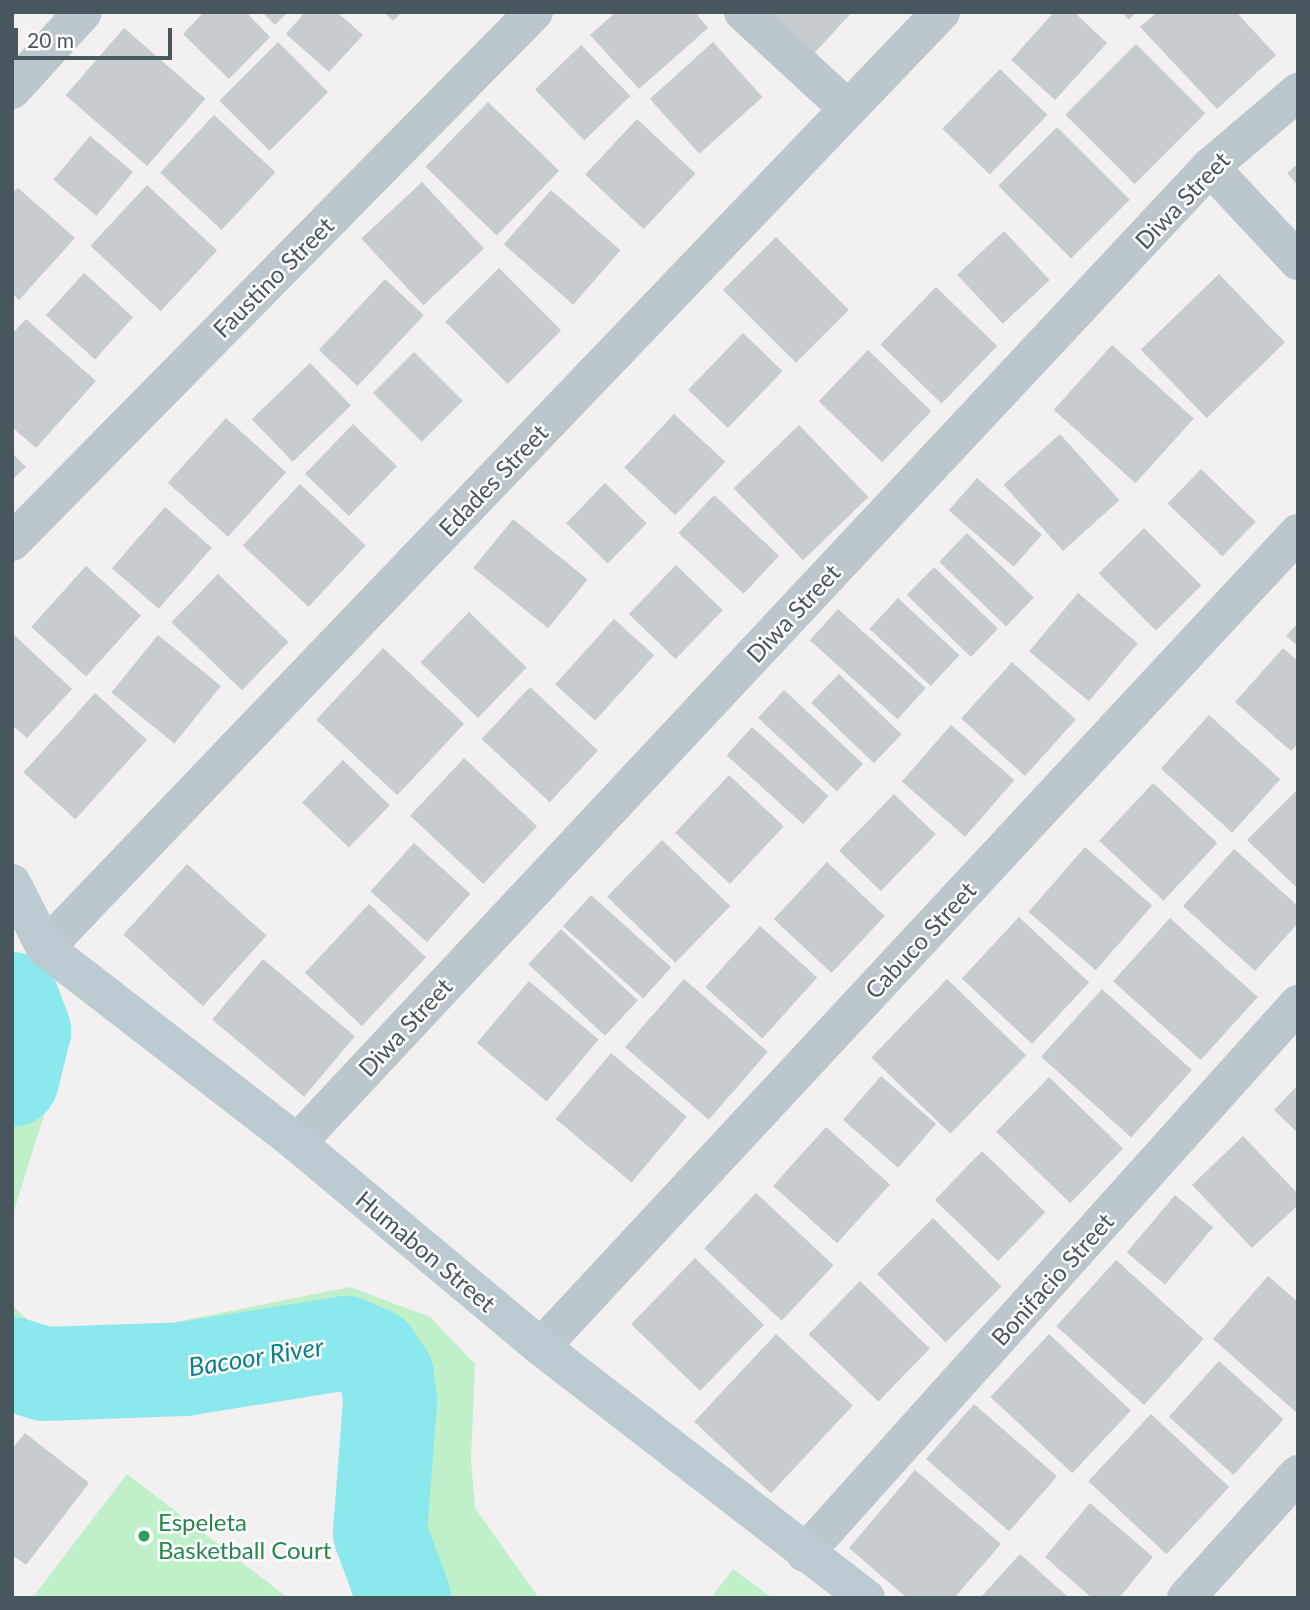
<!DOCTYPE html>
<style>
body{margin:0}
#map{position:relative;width:1310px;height:1610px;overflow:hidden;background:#f3f0f1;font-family:Lato,sans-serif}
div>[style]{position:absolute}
.green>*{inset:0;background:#bff0ca}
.river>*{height:94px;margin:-47px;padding:0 47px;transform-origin:47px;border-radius:47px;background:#8be9ee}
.building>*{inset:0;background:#c7ccd0;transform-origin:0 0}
.street>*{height:38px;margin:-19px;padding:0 19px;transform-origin:19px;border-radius:19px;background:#bcc7cd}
.secondary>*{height:38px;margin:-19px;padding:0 19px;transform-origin:19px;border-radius:19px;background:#bccad2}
.dots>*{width:19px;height:19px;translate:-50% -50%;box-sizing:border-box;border:4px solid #fff;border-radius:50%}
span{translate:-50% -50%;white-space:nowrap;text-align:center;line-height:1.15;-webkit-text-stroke:5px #fff;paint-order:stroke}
.street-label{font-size:24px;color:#48575e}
.leisure-label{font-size:24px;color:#27864d}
.left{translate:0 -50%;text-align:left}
.water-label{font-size:26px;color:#0c8288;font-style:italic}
.frame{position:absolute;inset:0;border:14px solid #48575e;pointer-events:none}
.scale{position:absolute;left:14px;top:28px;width:158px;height:32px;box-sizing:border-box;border:4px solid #48575e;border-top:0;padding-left:9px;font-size:21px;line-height:24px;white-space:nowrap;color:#48575e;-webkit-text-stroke:5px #fff;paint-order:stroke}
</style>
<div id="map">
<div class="green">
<i style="clip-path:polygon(12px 963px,52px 993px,55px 1080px,12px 1217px)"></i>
<i style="clip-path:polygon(350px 1287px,430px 1317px,475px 1364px,471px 1459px,475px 1508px,539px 1598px,354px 1598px,351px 1578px,372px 1442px,372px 1401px,331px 1370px,247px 1382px,12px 1401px,12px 1306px,35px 1326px,136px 1330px)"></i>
<i style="clip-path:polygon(127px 1474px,288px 1598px,33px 1597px)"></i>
<i style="clip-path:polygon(733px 1569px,772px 1598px,711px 1598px)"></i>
</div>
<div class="river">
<i style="left:12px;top:999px;width:34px;rotate:69deg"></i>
<i style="left:24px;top:1031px;width:50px;rotate:103.8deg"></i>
<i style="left:12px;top:1364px;width:34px;rotate:17deg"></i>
<i style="left:44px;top:1374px;width:140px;rotate:-2deg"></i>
<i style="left:184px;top:1369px;width:164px;rotate:-9.1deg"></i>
<i style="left:346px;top:1343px;width:30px;rotate:24deg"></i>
<i style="left:373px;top:1355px;width:25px;rotate:56deg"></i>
<i style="left:387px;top:1376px;width:26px;rotate:83deg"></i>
<i style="left:390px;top:1402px;width:131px;rotate:94.4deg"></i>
<i style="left:380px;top:1533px;width:69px;rotate:69.7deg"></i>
</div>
<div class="building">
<i style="clip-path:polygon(204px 12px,246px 12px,270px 37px,229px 79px,183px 34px)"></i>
<i style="clip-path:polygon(262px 12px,288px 12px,275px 25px)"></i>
<i style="clip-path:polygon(305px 12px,337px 12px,363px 35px,329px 72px,286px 34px)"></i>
<i style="clip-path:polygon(384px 12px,402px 12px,393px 21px)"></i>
<i style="clip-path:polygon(616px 12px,695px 12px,708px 28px,639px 89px,590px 35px)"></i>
<i style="clip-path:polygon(763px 12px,852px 12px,811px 57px)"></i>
<i style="clip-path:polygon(1054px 12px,1074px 12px,1107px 43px,1055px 100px,1011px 60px)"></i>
<i style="clip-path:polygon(1122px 12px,1136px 12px,1129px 20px)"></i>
<i style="clip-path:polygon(1157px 12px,1236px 12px,1276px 55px,1217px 109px,1140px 27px)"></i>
<i style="left:124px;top:28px;width:108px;height:89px;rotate:41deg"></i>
<i style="left:278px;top:42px;width:71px;height:83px;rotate:45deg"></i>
<i style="left:713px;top:42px;width:74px;height:85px;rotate:48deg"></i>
<i style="left:1136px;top:44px;width:98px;height:100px;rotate:45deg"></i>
<i style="left:581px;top:45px;width:71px;height:64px;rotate:46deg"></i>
<i style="left:1000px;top:69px;width:66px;height:83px;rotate:44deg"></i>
<i style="left:488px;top:102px;width:99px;height:90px;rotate:44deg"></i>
<i style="left:214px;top:115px;width:84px;height:79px;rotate:43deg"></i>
<i style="left:637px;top:119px;width:80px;height:76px;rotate:43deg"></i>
<i style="left:1057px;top:127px;width:103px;height:83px;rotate:45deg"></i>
<i style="left:90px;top:136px;width:56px;height:57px;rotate:40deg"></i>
<i style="clip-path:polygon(1298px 164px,1298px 186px,1287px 173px)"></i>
<i style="left:422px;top:182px;width:91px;height:83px;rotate:47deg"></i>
<i style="left:147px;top:185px;width:96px;height:83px;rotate:43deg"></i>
<i style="clip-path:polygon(18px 188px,75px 238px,19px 300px,12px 293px,12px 194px)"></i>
<i style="left:551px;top:190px;width:92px;height:72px;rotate:41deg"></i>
<i style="left:1004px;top:231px;width:67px;height:64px;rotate:47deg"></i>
<i style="left:776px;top:237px;width:103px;height:75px;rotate:45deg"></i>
<i style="left:499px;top:268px;width:88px;height:76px;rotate:45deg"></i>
<i style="left:84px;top:273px;width:66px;height:57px;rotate:42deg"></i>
<i style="left:1219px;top:274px;width:95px;height:109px;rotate:46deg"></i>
<i style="left:385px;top:279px;width:53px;height:97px;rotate:43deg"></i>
<i style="left:936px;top:287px;width:85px;height:80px;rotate:44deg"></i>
<i style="clip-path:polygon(26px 319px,96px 381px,36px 448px,12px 427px,12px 334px)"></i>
<i style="left:743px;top:333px;width:55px;height:79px;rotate:44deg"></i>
<i style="left:1112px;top:345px;width:110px;height:87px;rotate:42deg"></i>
<i style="left:868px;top:350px;width:88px;height:71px;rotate:44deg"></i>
<i style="left:414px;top:352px;width:69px;height:58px;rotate:45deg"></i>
<i style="left:310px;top:363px;width:59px;height:81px;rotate:46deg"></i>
<i style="left:674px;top:414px;width:70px;height:73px;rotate:43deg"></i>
<i style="left:226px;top:418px;width:81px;height:87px;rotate:42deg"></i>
<i style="left:353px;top:424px;width:61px;height:69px;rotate:44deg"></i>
<i style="left:799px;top:425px;width:100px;height:91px;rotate:46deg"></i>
<i style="left:1060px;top:434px;width:89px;height:76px;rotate:48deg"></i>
<i style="clip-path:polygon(12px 453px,26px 467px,12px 480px)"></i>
<i style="left:1201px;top:469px;width:76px;height:48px;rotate:44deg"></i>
<i style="left:977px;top:478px;width:86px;height:43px;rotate:41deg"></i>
<i style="left:605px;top:483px;width:58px;height:56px;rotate:44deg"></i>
<i style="left:300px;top:484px;width:90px;height:84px;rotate:43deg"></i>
<i style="left:714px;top:495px;width:89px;height:52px;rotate:43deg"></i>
<i style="left:165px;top:507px;width:62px;height:81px;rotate:41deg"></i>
<i style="left:513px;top:519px;width:96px;height:63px;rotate:39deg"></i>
<i style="left:1144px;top:528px;width:81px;height:64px;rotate:45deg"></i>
<i style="left:967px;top:533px;width:93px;height:40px;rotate:44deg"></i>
<i style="left:676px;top:565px;width:65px;height:68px;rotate:44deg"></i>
<i style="left:86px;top:566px;width:74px;height:82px;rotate:42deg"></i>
<i style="left:934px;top:567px;width:89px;height:39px;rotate:44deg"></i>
<i style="left:218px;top:574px;width:98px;height:67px;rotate:44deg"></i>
<i style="left:1078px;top:593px;width:78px;height:76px;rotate:40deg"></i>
<i style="left:898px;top:598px;width:84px;height:42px;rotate:43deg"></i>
<i style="left:838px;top:609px;width:118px;height:42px;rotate:42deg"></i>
<i style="left:469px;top:612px;width:80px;height:70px;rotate:44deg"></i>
<i style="left:614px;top:619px;width:54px;height:88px;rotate:42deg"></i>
<i style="clip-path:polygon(1298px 623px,1298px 646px,1286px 636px)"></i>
<i style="clip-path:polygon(12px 633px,72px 689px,27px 738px,12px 725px)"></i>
<i style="left:158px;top:635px;width:81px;height:74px;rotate:39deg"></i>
<i style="left:383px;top:648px;width:111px;height:98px;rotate:43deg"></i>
<i style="clip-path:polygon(1283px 648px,1298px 661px,1298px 744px,1291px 751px,1235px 702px)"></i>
<i style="left:1012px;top:662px;width:86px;height:76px;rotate:42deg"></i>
<i style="left:839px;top:674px;width:87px;height:40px;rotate:44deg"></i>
<i style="left:530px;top:687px;width:93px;height:71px;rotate:43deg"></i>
<i style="left:784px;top:690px;width:108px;height:38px;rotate:43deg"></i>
<i style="left:95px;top:693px;width:70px;height:107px;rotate:42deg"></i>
<i style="left:1209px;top:715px;width:96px;height:72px;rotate:42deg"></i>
<i style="left:951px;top:725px;width:84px;height:75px;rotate:41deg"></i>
<i style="left:752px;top:727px;width:103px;height:38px;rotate:42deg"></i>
<i style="left:464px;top:758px;width:100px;height:79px;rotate:43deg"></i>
<i style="left:343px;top:760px;width:65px;height:59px;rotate:44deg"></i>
<i style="left:729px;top:775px;width:75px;height:79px;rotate:43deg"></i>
<i style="left:1153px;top:783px;width:88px;height:79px;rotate:43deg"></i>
<i style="clip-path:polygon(1298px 789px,1298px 889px,1247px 840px)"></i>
<i style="left:894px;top:794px;width:58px;height:79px;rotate:44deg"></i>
<i style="left:662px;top:840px;width:95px;height:79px;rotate:44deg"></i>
<i style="left:414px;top:843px;width:76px;height:65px;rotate:42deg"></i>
<i style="left:1085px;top:847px;width:89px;height:86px;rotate:41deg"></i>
<i style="clip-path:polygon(1234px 849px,1298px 906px,1298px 923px,1255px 971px,1183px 906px)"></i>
<i style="left:827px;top:862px;width:79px;height:78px;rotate:43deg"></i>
<i style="left:187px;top:864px;width:107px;height:95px;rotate:42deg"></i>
<i style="left:591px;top:895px;width:108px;height:42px;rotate:42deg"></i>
<i style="left:369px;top:904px;width:78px;height:94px;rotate:43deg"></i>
<i style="left:1019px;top:917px;width:96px;height:84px;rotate:43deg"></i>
<i style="left:1170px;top:918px;width:118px;height:85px;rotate:42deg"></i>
<i style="left:760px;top:926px;width:77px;height:82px;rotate:42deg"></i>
<i style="left:561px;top:929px;width:105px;height:48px;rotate:43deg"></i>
<i style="left:263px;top:959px;width:120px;height:79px;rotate:40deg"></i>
<i style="left:684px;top:979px;width:111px;height:90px;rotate:41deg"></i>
<i style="left:947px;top:979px;width:110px;height:109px;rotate:44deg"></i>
<i style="left:529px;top:981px;width:91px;height:81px;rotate:40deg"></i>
<i style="left:1102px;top:989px;width:121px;height:91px;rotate:42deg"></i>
<i style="left:611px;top:1053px;width:99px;height:86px;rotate:40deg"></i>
<i style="left:881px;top:1076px;width:73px;height:58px;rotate:41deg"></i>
<i style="left:1049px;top:1077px;width:103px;height:76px;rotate:44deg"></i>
<i style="clip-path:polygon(1298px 1085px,1298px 1133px,1274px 1110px)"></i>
<i style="left:826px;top:1127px;width:86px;height:79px;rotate:42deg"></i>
<i style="clip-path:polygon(1243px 1136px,1298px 1194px,1298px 1205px,1252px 1248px,1192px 1185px)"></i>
<i style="left:982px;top:1151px;width:88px;height:68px;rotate:44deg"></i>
<i style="left:756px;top:1193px;width:106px;height:76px;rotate:43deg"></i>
<i style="left:1175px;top:1195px;width:50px;height:75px;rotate:40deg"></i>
<i style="left:933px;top:1218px;width:97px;height:79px;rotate:45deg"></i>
<i style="left:695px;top:1258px;width:96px;height:92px;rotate:44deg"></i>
<i style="left:1116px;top:1260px;width:118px;height:89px;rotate:42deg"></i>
<i style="clip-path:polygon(1268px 1276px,1298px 1302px,1298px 1414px,1213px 1339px)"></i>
<i style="left:860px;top:1281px;width:97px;height:74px;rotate:44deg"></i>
<i style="left:776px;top:1334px;width:105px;height:120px;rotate:43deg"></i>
<i style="left:1049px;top:1334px;width:112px;height:86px;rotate:43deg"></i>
<i style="left:1219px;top:1361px;width:87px;height:75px;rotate:42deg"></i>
<i style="left:974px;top:1404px;width:110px;height:73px;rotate:41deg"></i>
<i style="left:1151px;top:1414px;width:107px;height:92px;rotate:43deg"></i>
<i style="clip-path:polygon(25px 1433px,89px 1483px,26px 1565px,12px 1555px,12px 1449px)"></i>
<i style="clip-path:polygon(915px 1470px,1001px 1544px,954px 1598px,907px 1598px,849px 1548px)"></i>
<i style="clip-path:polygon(1090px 1503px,1153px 1557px,1119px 1598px,1092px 1598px,1045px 1557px)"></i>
<i style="clip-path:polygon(1020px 1554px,1069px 1598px,980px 1598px)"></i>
</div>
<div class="street">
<i style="left:743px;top:12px;width:143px;rotate:42.7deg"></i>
<i style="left:12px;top:90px;width:105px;rotate:-47.7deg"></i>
<i style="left:1210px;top:167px;width:129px;rotate:46.9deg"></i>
<i style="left:12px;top:542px;width:744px;rotate:-45.44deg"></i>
<i style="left:45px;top:948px;width:1296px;rotate:-46.25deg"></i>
<i style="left:297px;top:1143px;width:1336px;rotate:-46.91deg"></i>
<i style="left:1210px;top:167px;width:116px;rotate:-40.4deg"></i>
<i style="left:541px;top:1347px;width:1112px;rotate:-47.08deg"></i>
<i style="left:805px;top:1553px;width:738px;rotate:-48.08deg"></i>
<i style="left:1186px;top:1598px;width:167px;rotate:-47.9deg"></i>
</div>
<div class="secondary">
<i style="left:12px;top:883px;width:73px;rotate:63.1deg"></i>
<i style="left:45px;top:948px;width:319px;rotate:37.7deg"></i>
<i style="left:297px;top:1143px;width:318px;rotate:39.9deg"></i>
<i style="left:541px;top:1347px;width:411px;rotate:37.7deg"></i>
</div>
<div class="dots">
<i style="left:144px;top:1536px;background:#2e9e5b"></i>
</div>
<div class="street-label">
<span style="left:1182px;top:200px;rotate:-46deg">Diwa Street</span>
<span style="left:273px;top:277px;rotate:-45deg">Faustino Street</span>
<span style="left:493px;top:480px;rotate:-46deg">Edades Street</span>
<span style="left:793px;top:613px;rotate:-47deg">Diwa Street</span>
<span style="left:920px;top:940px;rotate:-47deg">Cabuco Street</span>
<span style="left:405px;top:1027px;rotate:-47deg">Diwa Street</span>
<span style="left:426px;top:1251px;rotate:40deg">Humabon Street</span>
<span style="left:1052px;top:1279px;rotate:-48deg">Bonifacio Street</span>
</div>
<div class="leisure-label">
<span class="left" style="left:158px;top:1536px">Espeleta<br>Basketball Court</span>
</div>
<div class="water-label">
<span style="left:256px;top:1357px;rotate:-9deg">Bacoor River</span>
</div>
<div class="frame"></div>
<div class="scale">20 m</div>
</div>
